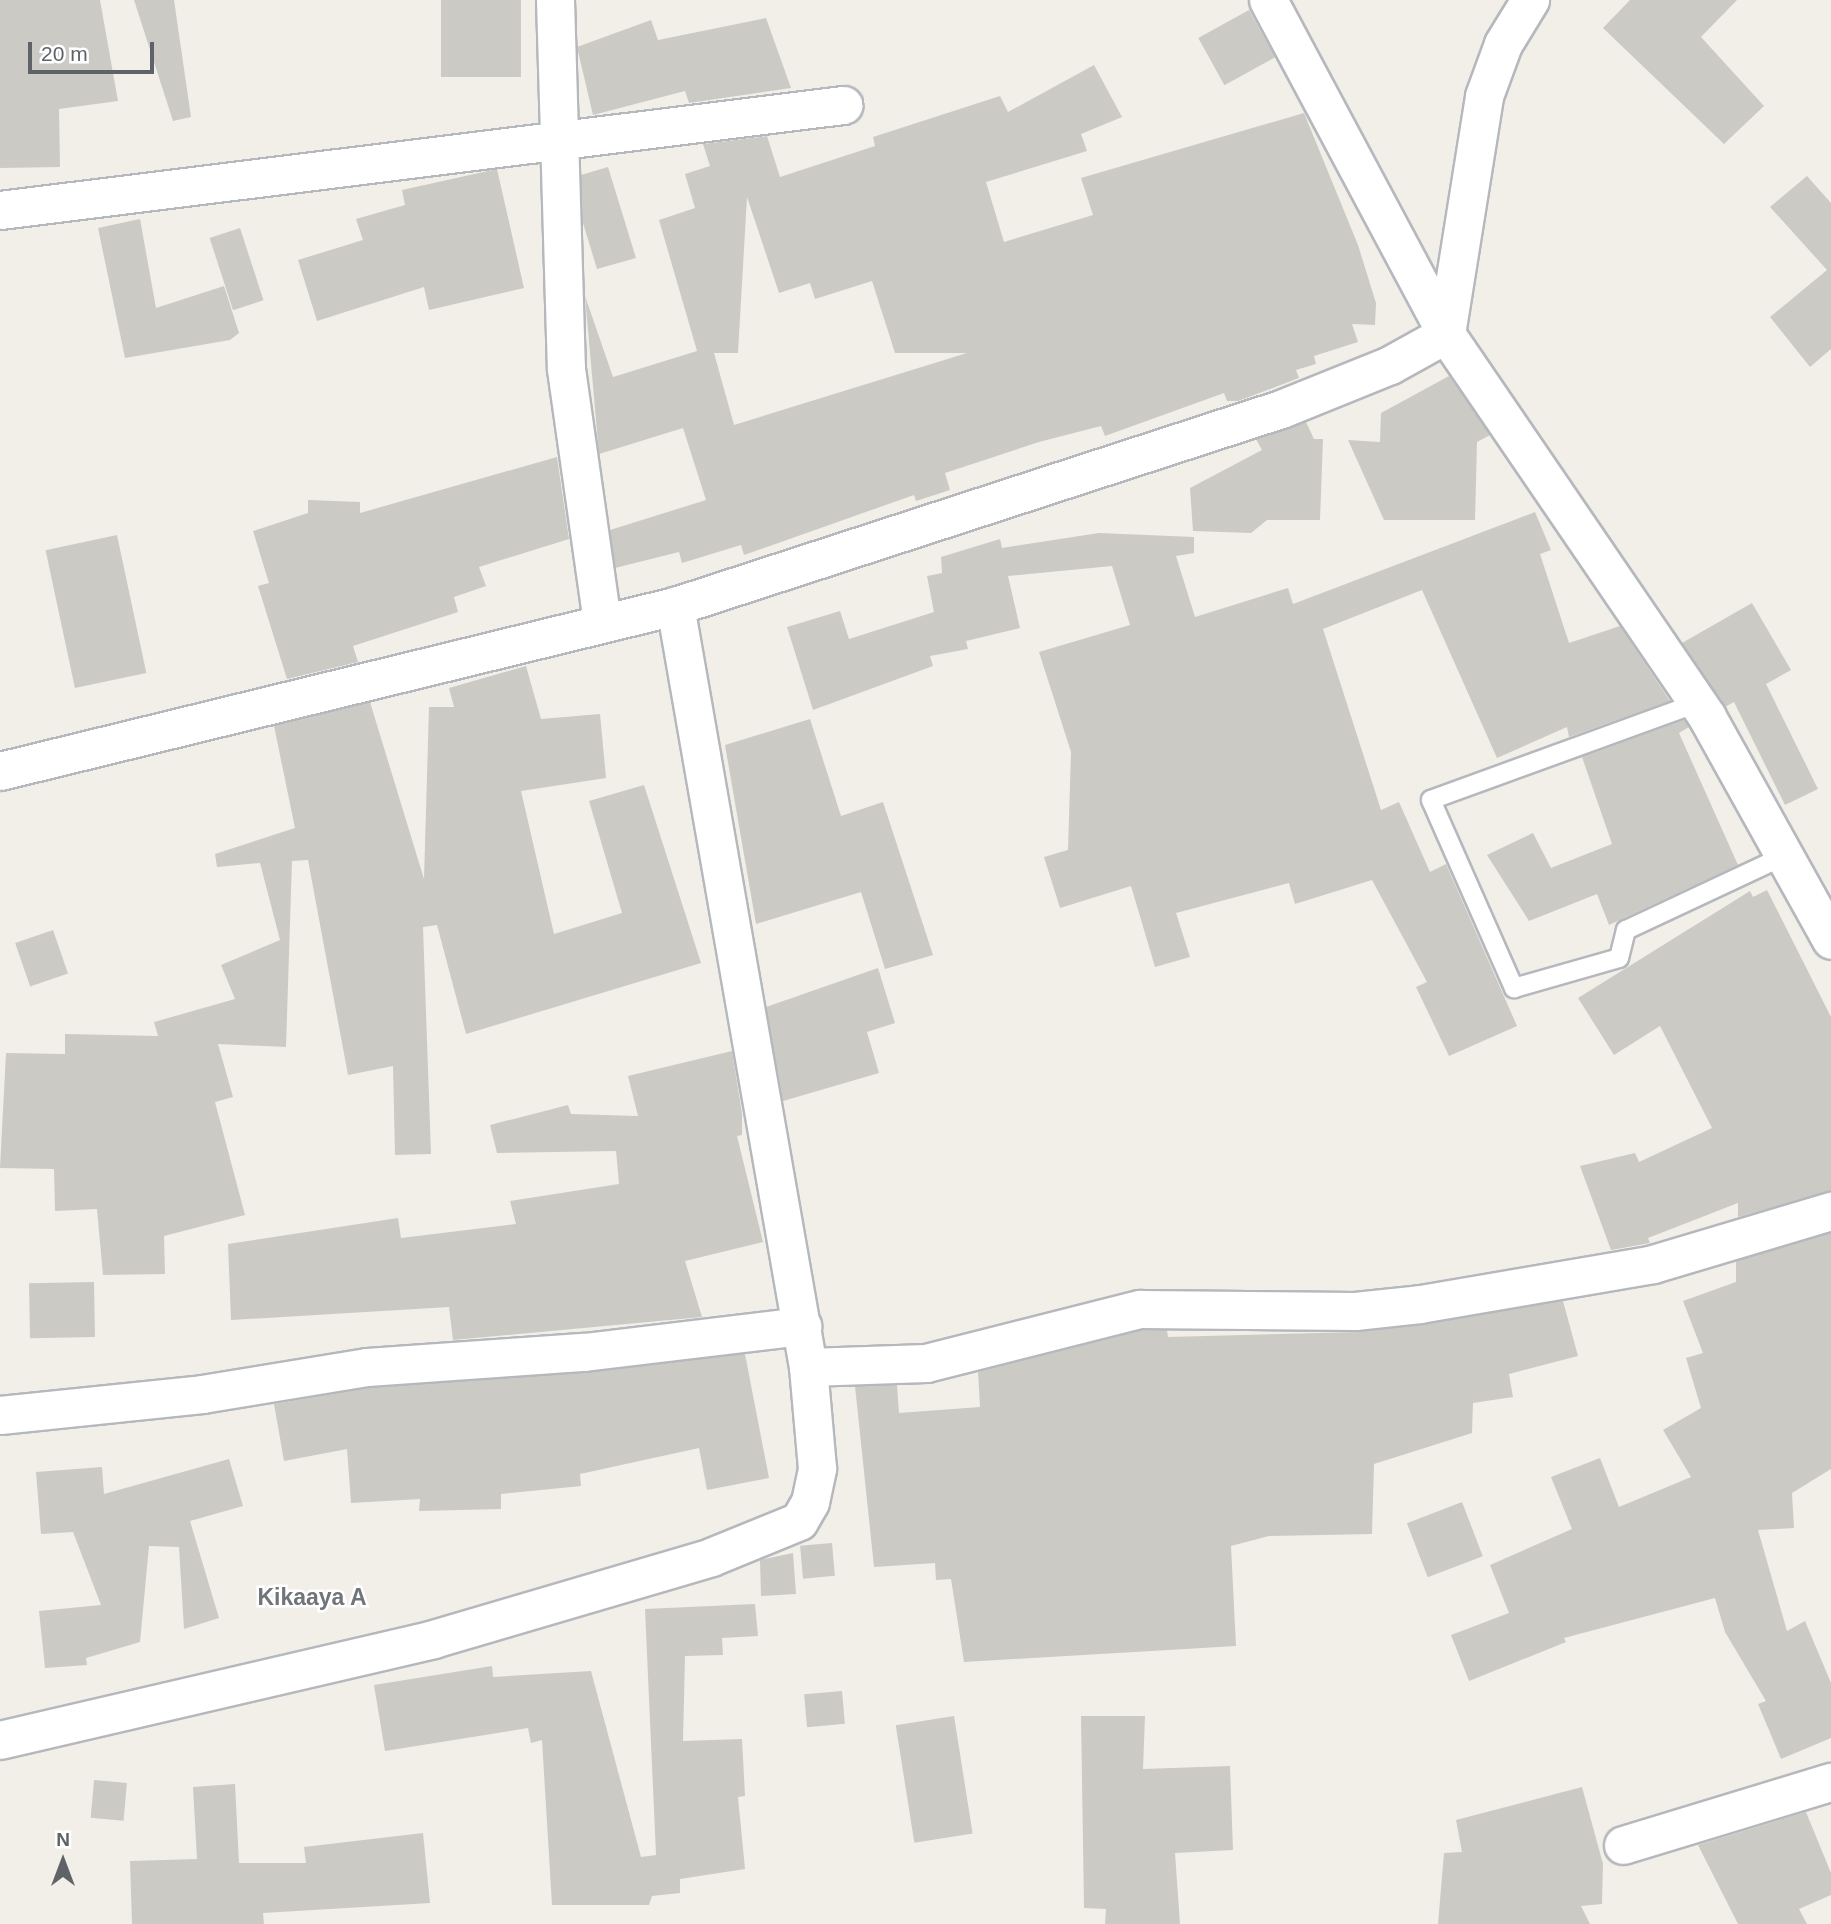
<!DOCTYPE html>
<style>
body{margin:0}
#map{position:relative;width:1831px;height:1924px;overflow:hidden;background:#f1efe8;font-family:Helvetica,sans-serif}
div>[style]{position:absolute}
.building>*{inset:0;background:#cccac5;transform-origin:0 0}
.roads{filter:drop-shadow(2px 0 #b5b8bc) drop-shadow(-2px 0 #b5b8bc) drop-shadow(0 2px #b5b8bc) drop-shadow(0 -2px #b5b8bc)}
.lane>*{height:18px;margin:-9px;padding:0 9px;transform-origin:9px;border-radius:9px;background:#fff}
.street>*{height:37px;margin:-18.5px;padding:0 18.5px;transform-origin:18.5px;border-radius:18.5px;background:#fff}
span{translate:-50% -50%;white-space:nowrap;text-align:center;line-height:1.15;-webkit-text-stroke:5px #fff;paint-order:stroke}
.quarter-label{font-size:23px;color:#70757a;font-weight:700}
.north{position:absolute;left:28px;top:1826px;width:70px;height:70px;-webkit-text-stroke:5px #fff;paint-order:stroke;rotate:0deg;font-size:19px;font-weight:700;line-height:28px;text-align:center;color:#5f6368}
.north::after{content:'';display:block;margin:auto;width:24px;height:32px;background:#5f6368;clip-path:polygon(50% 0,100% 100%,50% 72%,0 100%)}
.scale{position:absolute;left:28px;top:42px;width:126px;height:32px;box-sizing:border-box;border:4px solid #5f6368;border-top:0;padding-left:9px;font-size:21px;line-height:24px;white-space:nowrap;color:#5f6368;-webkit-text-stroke:5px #fff;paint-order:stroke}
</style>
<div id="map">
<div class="building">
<i style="clip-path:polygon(0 0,100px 0,118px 101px,59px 109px,60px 167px,0 168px)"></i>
<i style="clip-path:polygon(134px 0,174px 0,191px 117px,173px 121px)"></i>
<i style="left:441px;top:0;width:80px;height:77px"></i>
<i style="clip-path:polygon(1630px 0,1737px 0,1701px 37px,1764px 106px,1724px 144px,1603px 28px)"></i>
<i style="left:1249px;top:10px;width:54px;height:58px;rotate:61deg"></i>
<i style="clip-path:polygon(766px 18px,791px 88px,689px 103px,685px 91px,593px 115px,577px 47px,651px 20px,658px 40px)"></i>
<i style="clip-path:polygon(evenodd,1094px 65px,1122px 117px,1081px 134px,1087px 151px,986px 182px,1004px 242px,1093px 215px,1081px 178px,1304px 113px,1358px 245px,1376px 303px,1375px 325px,1352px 324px,1358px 342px,1314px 356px,1316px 364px,1296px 370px,1299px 378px,1238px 401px,1227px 401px,1224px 393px,1105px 436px,1101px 426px,1039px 442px,945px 473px,950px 490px,916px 501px,914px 495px,744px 555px,741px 545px,682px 563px,679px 552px,615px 568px,610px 530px,706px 500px,683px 428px,599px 454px,585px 296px,613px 377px,697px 351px,659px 220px,695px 208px,685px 174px,710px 166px,703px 144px,767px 136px,780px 177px,875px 146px,873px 137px,1000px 96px,1008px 112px,1094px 65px,747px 197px,779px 293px,810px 283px,815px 299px,872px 281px,895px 353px,967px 353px,734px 425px,714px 353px,738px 353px,747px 197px)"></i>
<i style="clip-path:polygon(608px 167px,636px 258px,597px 269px,583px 223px,581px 175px)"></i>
<i style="clip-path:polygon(497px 169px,524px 288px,429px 310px,424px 287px,317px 321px,298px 260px,363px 240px,356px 219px,405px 205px,402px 190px)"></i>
<i style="clip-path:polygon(1807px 176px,1831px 203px,1831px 349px,1810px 367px,1770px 317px,1827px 270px,1770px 207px)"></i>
<i style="clip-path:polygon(140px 219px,156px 308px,224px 286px,239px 333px,230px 340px,125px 358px,98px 228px)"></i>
<i style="left:240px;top:228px;width:76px;height:32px;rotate:72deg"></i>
<i style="clip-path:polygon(1449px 376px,1490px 435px,1477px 442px,1475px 520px,1384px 520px,1348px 440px,1380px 442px,1381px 413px)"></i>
<i style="clip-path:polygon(1306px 422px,1314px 439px,1323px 439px,1320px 520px,1267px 520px,1251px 533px,1193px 531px,1190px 488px,1262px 450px,1256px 439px)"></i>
<i style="clip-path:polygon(557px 457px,569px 539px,479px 567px,486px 586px,454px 597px,458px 612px,353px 646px,358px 662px,287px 679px,258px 586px,269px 583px,253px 531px,308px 513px,308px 500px,360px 502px,360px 513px)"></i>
<i style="clip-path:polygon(1535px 512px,1551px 550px,1540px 554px,1569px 643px,1620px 626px,1670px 701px,1569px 737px,1567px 727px,1497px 758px,1422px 590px,1323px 629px,1381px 810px,1399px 802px,1430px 872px,1446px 864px,1517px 1026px,1449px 1056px,1416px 987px,1427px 982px,1372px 880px,1295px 904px,1289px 883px,1176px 913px,1190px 957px,1155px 967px,1131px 886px,1060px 908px,1044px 857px,1068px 850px,1071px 752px,1039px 652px,1130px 625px,1112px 566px,1008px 576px,1020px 628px,966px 641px,968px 649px,930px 656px,933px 666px,813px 710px,787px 627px,840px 611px,849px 639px,934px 612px,927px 576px,942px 573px,941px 557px,1000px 539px,1002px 548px,1099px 533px,1194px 537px,1194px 553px,1176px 556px,1195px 617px,1288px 588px,1293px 604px)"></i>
<i style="left:117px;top:535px;width:141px;height:73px;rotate:78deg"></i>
<i style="clip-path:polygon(1752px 603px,1791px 670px,1766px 684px,1818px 789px,1785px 805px,1734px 702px,1725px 707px,1682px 643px)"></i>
<i style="clip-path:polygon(526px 666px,541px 719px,600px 714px,606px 778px,521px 791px,554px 934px,622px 913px,589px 801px,644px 785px,701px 963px,466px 1034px,437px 925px,423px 927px,431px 1154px,395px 1155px,393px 1066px,348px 1075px,308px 860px,292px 861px,286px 1047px,218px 1044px,233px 1097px,215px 1102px,245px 1215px,164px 1236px,165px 1274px,103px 1275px,97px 1209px,55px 1211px,54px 1169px,0 1168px,6px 1053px,65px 1054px,65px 1034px,158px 1036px,154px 1022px,235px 999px,221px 965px,280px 940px,260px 863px,217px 867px,215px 854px,295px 828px,274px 726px,370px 702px,424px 879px,429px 707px,454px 707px,449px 688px)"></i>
<i style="clip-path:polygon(810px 719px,841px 816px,883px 802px,933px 955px,885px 969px,861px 892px,756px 924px,725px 745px)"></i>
<i style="clip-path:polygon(1684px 720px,1689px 727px,1679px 733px,1738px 865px,1609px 925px,1597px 894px,1529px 921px,1487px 855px,1533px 833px,1551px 868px,1612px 844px,1582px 757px)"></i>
<i style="clip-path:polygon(1767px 890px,1831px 1017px,1831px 1191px,1738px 1217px,1738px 1203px,1648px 1238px,1650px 1243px,1611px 1250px,1580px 1166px,1635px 1153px,1639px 1162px,1712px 1128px,1660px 1026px,1614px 1055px,1578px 998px,1750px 891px,1753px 897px)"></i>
<i style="left:53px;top:930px;width:46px;height:40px;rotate:71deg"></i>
<i style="clip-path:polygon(878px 968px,895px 1023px,867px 1032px,879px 1073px,783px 1101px,766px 1007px)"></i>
<i style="clip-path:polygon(732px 1051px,742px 1113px,742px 1135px,737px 1136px,763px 1242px,685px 1261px,702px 1317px,453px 1340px,449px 1307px,231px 1320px,228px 1244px,398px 1218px,401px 1238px,516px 1224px,510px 1201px,619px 1184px,616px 1151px,497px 1153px,490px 1125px,568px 1105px,571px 1114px,638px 1116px,628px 1076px)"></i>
<i style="clip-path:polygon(1831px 1233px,1831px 1469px,1792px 1493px,1794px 1528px,1758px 1530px,1787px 1631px,1805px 1621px,1831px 1683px,1831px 1738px,1781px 1759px,1758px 1704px,1766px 1701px,1725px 1632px,1715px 1598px,1564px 1638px,1566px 1642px,1469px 1681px,1451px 1635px,1509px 1613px,1490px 1565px,1572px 1529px,1551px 1477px,1600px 1458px,1619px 1507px,1691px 1477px,1663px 1430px,1701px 1408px,1686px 1358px,1703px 1353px,1683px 1301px,1736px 1282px,1736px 1261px)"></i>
<i style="left:94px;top:1282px;width:55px;height:65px;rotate:89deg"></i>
<i style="clip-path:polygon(1563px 1301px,1578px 1356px,1509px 1374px,1513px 1397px,1473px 1403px,1472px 1433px,1374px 1464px,1372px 1534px,1269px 1536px,1231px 1546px,1236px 1646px,964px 1662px,951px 1579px,936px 1580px,935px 1563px,874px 1567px,855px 1386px,897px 1385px,899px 1413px,980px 1407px,978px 1372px,1143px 1330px,1167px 1330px,1168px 1337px,1357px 1332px)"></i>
<i style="clip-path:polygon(745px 1354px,769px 1478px,707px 1490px,699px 1448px,580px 1474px,581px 1486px,501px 1494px,501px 1509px,419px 1511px,420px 1499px,351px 1503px,347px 1449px,284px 1461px,274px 1404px,369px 1388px)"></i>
<i style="clip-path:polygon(229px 1459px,243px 1506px,190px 1521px,219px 1618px,184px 1629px,179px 1547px,149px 1546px,140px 1642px,86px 1658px,87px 1665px,45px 1668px,39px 1611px,101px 1605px,73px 1532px,41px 1534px,36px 1472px,102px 1467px,104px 1494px)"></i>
<i style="left:1462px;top:1502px;width:58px;height:59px;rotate:69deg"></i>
<i style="left:832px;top:1543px;width:33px;height:32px;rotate:85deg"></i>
<i style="clip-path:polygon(793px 1553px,796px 1594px,761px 1596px,760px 1560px)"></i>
<i style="clip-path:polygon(755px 1604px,758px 1636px,722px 1638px,723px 1655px,685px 1656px,683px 1741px,742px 1739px,745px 1796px,738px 1797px,745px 1869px,680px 1879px,680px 1893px,652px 1896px,649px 1905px,552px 1905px,542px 1740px,531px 1743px,528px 1728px,385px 1751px,374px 1685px,492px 1666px,493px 1677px,591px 1671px,641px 1857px,656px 1855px,645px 1609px)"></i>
<i style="left:842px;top:1691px;width:33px;height:38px;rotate:85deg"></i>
<i style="left:954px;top:1716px;width:119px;height:59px;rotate:81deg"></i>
<i style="clip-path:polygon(1081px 1716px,1145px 1716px,1143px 1769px,1230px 1766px,1233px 1850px,1175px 1853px,1180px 1924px,1105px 1924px,1106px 1909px,1084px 1908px)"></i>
<i style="left:94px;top:1780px;width:33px;height:38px;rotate:5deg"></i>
<i style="clip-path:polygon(235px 1784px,239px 1863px,306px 1863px,304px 1847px,423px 1833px,430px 1903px,263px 1913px,264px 1924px,132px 1924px,130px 1861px,197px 1859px,193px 1787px)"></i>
<i style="clip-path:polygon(1582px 1787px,1603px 1864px,1602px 1904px,1581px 1906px,1590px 1924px,1438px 1924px,1444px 1853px,1462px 1852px,1456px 1820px)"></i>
<i style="clip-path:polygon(1806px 1812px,1831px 1873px,1831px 1895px,1799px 1909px,1807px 1924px,1738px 1924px,1698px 1845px)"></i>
</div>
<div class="roads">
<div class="lane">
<i style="left:1697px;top:703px;width:283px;rotate:160deg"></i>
<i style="left:1431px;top:800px;width:206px;rotate:66.2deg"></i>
<i style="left:1514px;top:988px;width:109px;rotate:-15.9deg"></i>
<i style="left:1619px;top:958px;width:29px;rotate:-76deg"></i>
<i style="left:1626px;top:930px;width:174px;rotate:-25.1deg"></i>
</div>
<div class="street">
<i style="left:555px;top:0;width:369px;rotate:88.3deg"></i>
<i style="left:566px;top:369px;width:256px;rotate:81.9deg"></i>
<i style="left:1268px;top:0;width:378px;rotate:61.9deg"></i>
<i style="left:1446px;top:334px;width:463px;rotate:55.7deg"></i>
<i style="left:1707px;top:717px;width:255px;rotate:60.9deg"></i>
<i style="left:0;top:210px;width:850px;rotate:-7.1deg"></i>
<i style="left:0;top:771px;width:695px;rotate:-13.74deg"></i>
<i style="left:675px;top:606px;width:637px;rotate:-18.01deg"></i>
<i style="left:1281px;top:409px;width:118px;rotate:-22deg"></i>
<i style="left:1390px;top:365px;width:64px;rotate:-29deg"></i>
<i style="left:1446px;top:334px;width:241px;rotate:-80.9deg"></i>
<i style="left:1484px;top:96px;width:55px;rotate:-69.9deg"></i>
<i style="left:1503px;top:44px;width:52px;rotate:-58.5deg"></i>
<i style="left:808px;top:1367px;width:118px;rotate:-1.9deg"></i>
<i style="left:926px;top:1363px;width:221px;rotate:-14.2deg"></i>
<i style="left:1140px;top:1309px;width:215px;rotate:0.5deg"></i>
<i style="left:1355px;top:1311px;width:65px;rotate:-6.1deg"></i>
<i style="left:1420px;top:1304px;width:236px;rotate:-9.7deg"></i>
<i style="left:1653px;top:1264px;width:186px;rotate:-16.6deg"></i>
<i style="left:0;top:1415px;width:203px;rotate:-5.9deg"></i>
<i style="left:202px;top:1394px;width:167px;rotate:-9.3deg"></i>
<i style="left:367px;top:1367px;width:218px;rotate:-4deg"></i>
<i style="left:584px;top:1352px;width:220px;rotate:-6.8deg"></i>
<i style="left:0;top:1740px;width:445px;rotate:-13.1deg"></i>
<i style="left:433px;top:1639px;width:290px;rotate:-16.4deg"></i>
<i style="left:711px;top:1557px;width:95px;rotate:-22.2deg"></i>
<i style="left:799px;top:1521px;width:22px;rotate:-60deg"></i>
<i style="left:810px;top:1502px;width:35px;rotate:-78deg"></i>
<i style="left:817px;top:1468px;width:101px;rotate:-95.1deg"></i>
<i style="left:808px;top:1367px;width:773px;rotate:-99.91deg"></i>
<i style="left:1623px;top:1845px;width:217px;rotate:-16.9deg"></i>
</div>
</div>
<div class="quarter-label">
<span style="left:312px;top:1597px">Kikaaya A</span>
</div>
<div class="north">N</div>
<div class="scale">20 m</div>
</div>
